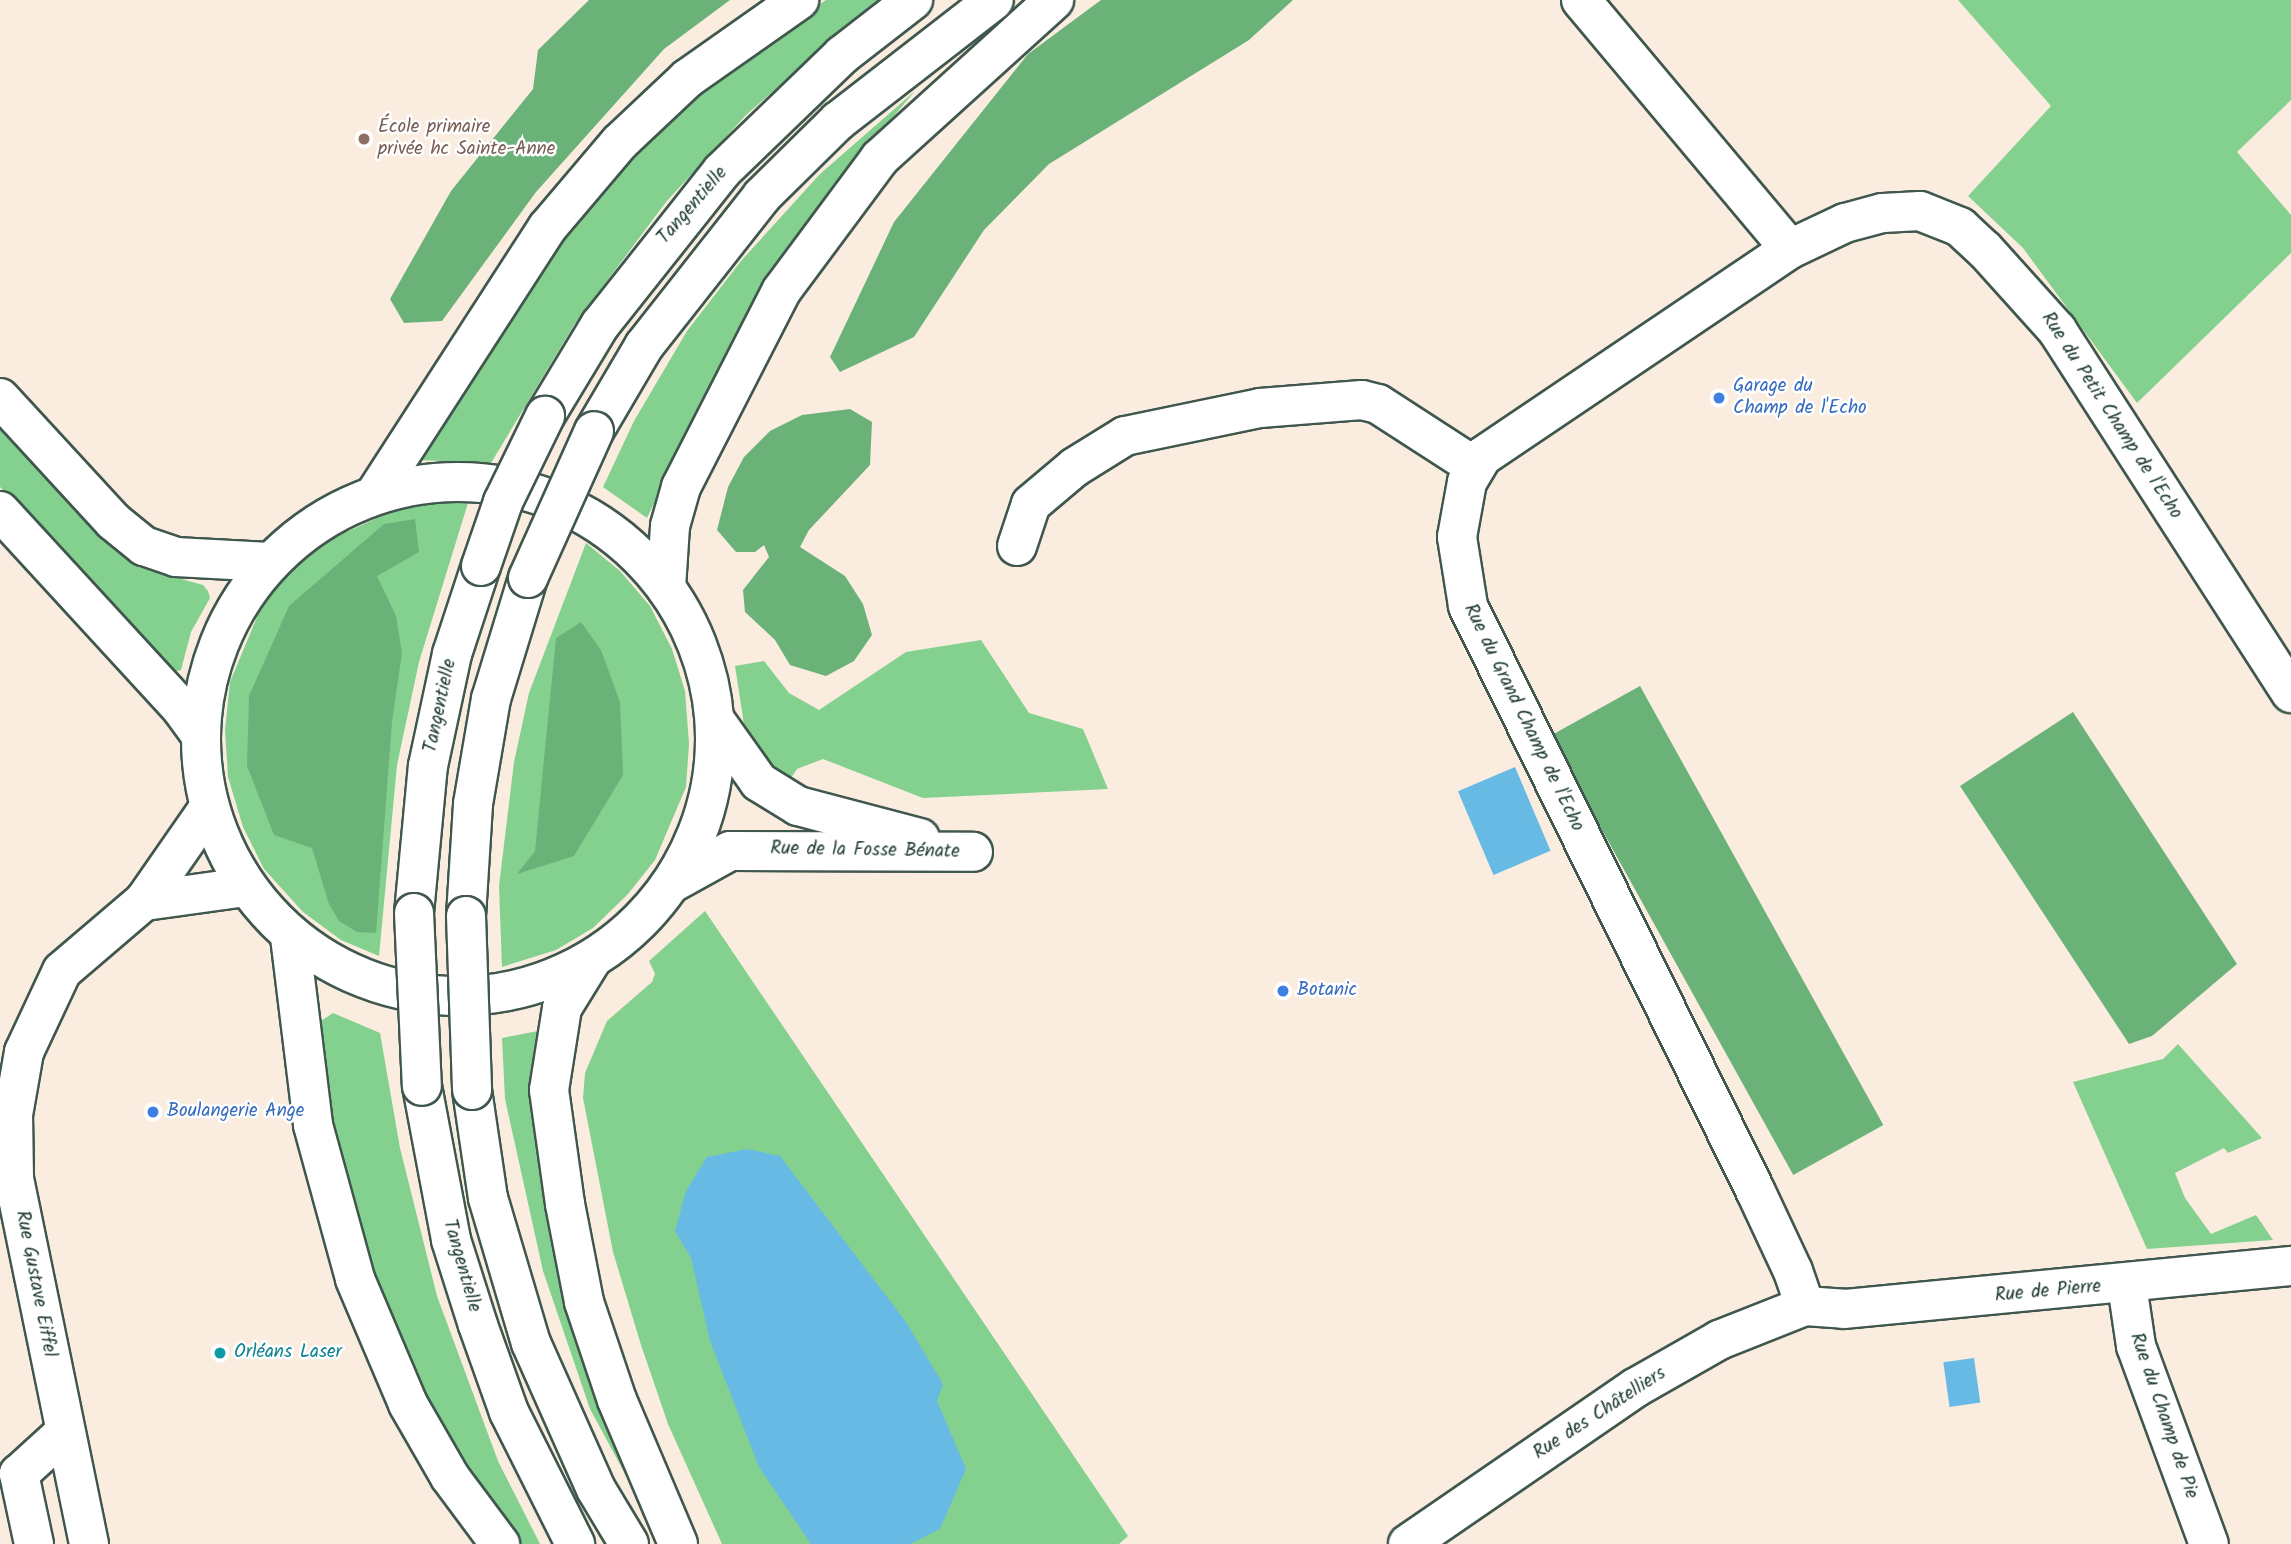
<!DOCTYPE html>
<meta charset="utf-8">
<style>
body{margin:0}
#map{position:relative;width:2291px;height:1544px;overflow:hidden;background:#faeddf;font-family:Kalam,sans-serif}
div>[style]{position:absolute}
.green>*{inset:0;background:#84d08e}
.forest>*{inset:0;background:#6bb279;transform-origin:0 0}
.water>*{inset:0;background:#67bae3;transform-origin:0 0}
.roads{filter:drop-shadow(2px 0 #40574e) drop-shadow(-2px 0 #40574e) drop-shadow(0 2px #40574e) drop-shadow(0 -2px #40574e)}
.minor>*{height:38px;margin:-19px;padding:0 19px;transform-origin:19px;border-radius:19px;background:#fff}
.major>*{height:38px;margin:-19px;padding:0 19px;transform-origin:19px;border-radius:19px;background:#fff}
.major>.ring{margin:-19px;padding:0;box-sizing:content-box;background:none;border:38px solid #fff;border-radius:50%}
.highway>*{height:38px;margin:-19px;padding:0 19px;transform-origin:19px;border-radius:19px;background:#fff}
.bridges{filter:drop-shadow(2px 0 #40574e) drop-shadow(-2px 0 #40574e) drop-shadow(0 2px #40574e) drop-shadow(0 -2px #40574e)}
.major-bridge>*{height:38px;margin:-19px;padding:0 19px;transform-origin:19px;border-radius:19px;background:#fff}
.dots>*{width:19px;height:19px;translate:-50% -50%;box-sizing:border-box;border:4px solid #fff;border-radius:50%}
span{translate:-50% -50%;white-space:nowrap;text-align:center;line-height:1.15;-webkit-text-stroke:5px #fff;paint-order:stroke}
.education-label{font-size:19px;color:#785e54}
.left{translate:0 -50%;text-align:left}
.street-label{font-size:19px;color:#1f3d34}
.shop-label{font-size:19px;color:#366cbe}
.culture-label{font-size:19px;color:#0d838f}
</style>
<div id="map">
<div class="green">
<i style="clip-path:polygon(826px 0,878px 0,746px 115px,666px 202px,574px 325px,491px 463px,418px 460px,549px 252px,626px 161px,701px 87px)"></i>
<i style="clip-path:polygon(1958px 0,2291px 0,2291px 100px,2237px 152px,2291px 215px,2291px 253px,2137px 403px,2023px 248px,1968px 196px,2051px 106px)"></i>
<i style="clip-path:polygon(915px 91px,837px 183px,771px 283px,724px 359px,647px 518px,603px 487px,634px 421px,687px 331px,741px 261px,820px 174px)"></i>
<i style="clip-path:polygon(0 423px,121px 554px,138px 567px,203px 585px,208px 591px,210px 598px,191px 632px,181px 670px,173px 672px,164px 666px,0 487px)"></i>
<i style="clip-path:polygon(447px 500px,468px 503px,419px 662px,397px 765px,379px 956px,341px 940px,303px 912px,264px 869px,243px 827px,228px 777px,225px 730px,230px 682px,260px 610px,286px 574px,322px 543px,408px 504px)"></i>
<i style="clip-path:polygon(586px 543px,620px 571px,650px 606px,672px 649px,685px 691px,689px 744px,686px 787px,655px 860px,628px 894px,593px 928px,556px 950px,502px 967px,499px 886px,514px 762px,529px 693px)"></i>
<i style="clip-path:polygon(981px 640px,1029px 713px,1083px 729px,1108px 789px,923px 798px,823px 759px,797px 769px,786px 785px,763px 769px,745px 731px,735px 666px,764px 661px,789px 693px,819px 710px,906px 652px)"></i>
<i style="clip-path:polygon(705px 911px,1128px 1536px,1119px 1544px,722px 1544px,668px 1424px,641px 1345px,613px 1252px,583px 1098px,585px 1073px,607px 1021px,652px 982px,655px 974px,649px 961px)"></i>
<i style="clip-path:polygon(333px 1013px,380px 1033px,400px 1148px,437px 1296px,498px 1461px,540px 1544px,516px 1544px,476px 1491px,397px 1348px,340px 1178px,322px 1051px,321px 1021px)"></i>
<i style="clip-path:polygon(538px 1031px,532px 1088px,557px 1266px,603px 1402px,658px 1535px,590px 1409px,543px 1271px,505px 1099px,502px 1038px)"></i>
<i style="clip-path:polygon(2178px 1044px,2262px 1138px,2228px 1153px,2224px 1148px,2175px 1173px,2185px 1198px,2211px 1234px,2256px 1215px,2273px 1240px,2147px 1249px,2073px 1082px,2163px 1059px)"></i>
</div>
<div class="forest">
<i style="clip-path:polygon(589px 0,730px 0,664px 49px,536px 192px,442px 321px,404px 323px,390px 299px,451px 191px,533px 89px,538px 50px)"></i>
<i style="clip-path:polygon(1101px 0,1293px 0,1249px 40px,1049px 164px,984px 230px,914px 337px,840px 372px,830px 357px,894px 222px,1028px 54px)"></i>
<i style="clip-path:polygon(850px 409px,872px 422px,870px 465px,809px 530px,800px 547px,845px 576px,863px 604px,872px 635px,854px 661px,826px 676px,790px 665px,775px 640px,745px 612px,743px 590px,769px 557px,764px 545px,755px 552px,736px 552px,717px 530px,728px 487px,744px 457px,770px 431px,802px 415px)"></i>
<i style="clip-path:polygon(415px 519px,419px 552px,377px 576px,396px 616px,402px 653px,392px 722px,376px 933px,357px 932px,339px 921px,329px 904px,312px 848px,274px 835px,247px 766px,249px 696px,289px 606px,384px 524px)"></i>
<i style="clip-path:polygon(581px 622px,601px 650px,620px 702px,623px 775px,574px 856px,517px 874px,535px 851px,556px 638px)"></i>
<i style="left:1640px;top:686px;width:502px;height:103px;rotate:61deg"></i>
<i style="clip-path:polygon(2073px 712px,2237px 964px,2152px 1036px,2129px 1044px,1960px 786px)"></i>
</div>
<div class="water">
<i style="left:1515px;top:767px;width:91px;height:62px;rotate:67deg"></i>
<i style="clip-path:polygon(747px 1149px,780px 1156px,906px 1322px,943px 1384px,937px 1401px,966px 1469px,940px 1529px,910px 1544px,811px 1544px,759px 1467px,710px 1341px,691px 1258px,675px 1231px,686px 1191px,707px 1157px)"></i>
<i style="left:1974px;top:1358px;width:45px;height:31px;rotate:82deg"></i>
</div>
<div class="roads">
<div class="minor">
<i style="left:1581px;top:0;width:325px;rotate:50deg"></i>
<i style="left:1790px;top:249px;width:61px;rotate:-25.3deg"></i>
<i style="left:1845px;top:223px;width:39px;rotate:-15deg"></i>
<i style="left:1883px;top:213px;width:37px;rotate:-3deg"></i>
<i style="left:1920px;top:211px;width:43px;rotate:21.8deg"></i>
<i style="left:1960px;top:227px;width:34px;rotate:43deg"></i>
<i style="left:1985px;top:250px;width:108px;rotate:48deg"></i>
<i style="left:2057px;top:330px;width:432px;rotate:57.2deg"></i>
<i style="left:1790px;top:249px;width:372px;rotate:146deg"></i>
<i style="left:1482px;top:457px;width:29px;rotate:121deg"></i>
<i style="left:1467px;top:482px;width:56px;rotate:100.3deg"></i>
<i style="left:1457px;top:537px;width:70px;rotate:80.9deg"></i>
<i style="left:1468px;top:606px;width:651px;rotate:63.83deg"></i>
<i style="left:1755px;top:1190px;width:89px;rotate:64.9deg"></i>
<i style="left:1793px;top:1271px;width:37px;rotate:71deg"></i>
<i style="left:1017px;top:546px;width:44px;rotate:-71.6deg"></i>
<i style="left:1031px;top:504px;width:57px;rotate:-40.1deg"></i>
<i style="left:1075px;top:467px;width:59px;rotate:-31.8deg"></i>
<i style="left:1125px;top:436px;width:138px;rotate:-11.7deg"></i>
<i style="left:1260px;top:408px;width:102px;rotate:-4.5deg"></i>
<i style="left:1362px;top:400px;width:16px;rotate:14deg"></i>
<i style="left:1378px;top:404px;width:114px;rotate:32.9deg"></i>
<i style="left:715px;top:720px;width:76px;rotate:54.6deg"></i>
<i style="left:759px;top:782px;width:46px;rotate:31.6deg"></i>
<i style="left:798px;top:806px;width:126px;rotate:14.7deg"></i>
<i style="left:672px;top:883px;width:66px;rotate:-28.9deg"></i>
<i style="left:730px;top:851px;width:243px;rotate:0.2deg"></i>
<i style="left:144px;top:901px;width:102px;rotate:-7.9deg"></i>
<i style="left:2127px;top:1285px;width:62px;rotate:81.6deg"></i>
<i style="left:2136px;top:1346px;width:211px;rotate:69.8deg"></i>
<i style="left:34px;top:1544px;width:72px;rotate:-102.1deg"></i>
<i style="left:19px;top:1474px;width:62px;rotate:-42.4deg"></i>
<i style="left:89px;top:1544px;width:374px;rotate:-101.6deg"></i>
<i style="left:14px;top:1178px;width:63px;rotate:-90.9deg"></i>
<i style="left:13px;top:1115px;width:64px;rotate:-80.1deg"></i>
<i style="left:24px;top:1052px;width:89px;rotate:-64.9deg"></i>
<i style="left:62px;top:971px;width:108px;rotate:-40.5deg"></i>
<i style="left:144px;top:901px;width:112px;rotate:-55.2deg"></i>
<i style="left:1408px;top:1544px;width:275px;rotate:-34.5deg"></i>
<i style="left:1635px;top:1388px;width:97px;rotate:-29.7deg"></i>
<i style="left:1719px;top:1340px;width:92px;rotate:-21.6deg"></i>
<i style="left:1805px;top:1306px;width:39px;rotate:4deg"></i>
<i style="left:1844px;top:1309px;width:449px;rotate:-5.5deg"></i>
</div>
<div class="major">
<i style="left:0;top:398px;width:167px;rotate:47.4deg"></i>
<i style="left:113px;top:521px;width:40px;rotate:39deg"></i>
<i style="left:144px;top:546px;width:34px;rotate:19deg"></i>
<i style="left:176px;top:557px;width:93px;rotate:3.1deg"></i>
<i style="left:545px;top:416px;width:106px;rotate:-58.9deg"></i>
<i style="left:600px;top:325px;width:196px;rotate:-51.6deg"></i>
<i style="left:722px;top:171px;width:167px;rotate:-44deg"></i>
<i style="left:842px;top:55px;width:90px;rotate:-37.8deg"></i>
<i style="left:594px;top:431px;width:99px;rotate:-59.5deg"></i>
<i style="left:644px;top:346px;width:191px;rotate:-51.8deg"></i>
<i style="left:762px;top:196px;width:107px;rotate:-44.6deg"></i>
<i style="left:838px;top:121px;width:197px;rotate:-37.8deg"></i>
<i class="ring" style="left:201px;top:482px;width:476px;height:476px"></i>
<i style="left:375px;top:494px;width:317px;rotate:-57.1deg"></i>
<i style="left:547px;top:228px;width:113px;rotate:-49.7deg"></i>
<i style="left:620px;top:142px;width:93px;rotate:-43.3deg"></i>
<i style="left:688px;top:78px;width:136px;rotate:-35.1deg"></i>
<i style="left:0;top:511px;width:268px;rotate:47.4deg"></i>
<i style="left:181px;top:708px;width:31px;rotate:54deg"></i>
<i style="left:666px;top:588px;width:62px;rotate:-86.3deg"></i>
<i style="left:670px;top:526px;width:41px;rotate:-74.2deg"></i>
<i style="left:681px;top:487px;width:221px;rotate:-62.9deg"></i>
<i style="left:782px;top:290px;width:164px;rotate:-53.4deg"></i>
<i style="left:880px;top:158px;width:235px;rotate:-42.2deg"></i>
<i style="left:414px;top:913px;width:148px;rotate:-84.6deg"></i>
<i style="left:428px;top:766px;width:115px;rotate:-77.9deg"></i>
<i style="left:452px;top:654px;width:93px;rotate:-71.8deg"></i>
<i style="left:466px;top:916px;width:112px;rotate:-86.4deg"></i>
<i style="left:473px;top:804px;width:107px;rotate:-80.3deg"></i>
<i style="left:491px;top:699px;width:127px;rotate:-73deg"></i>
<i style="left:422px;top:1086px;width:157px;rotate:79.3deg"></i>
<i style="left:451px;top:1240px;width:89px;rotate:72.4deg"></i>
<i style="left:478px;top:1325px;width:92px;rotate:70.4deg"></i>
<i style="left:509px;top:1412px;width:148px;rotate:63.4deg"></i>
<i style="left:472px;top:1090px;width:109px;rotate:81.6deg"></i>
<i style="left:488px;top:1198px;width:151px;rotate:73.5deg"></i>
<i style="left:531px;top:1343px;width:160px;rotate:66deg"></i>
<i style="left:596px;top:1489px;width:64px;rotate:59deg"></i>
</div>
<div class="highway">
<i style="left:290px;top:937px;width:189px;rotate:83deg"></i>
<i style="left:313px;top:1125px;width:160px;rotate:74.7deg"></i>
<i style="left:355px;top:1279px;width:136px;rotate:67deg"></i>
<i style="left:408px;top:1404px;width:84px;rotate:60.1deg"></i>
<i style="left:450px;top:1477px;width:84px;rotate:53.3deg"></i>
<i style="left:591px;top:961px;width:55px;rotate:121.7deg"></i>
<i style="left:562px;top:1008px;width:83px;rotate:99deg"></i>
<i style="left:549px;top:1090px;width:115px;rotate:82deg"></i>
<i style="left:565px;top:1204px;width:100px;rotate:79deg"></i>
<i style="left:584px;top:1302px;width:103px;rotate:71.4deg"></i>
<i style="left:617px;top:1400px;width:156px;rotate:67deg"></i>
</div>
</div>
<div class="bridges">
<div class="major-bridge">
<i style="left:481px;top:566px;width:68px;rotate:-71deg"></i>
<i style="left:503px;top:502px;width:96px;rotate:-64deg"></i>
<i style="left:528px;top:578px;width:161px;rotate:-65.8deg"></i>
<i style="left:414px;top:913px;width:173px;rotate:87.4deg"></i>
<i style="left:466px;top:916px;width:174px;rotate:88deg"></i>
</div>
</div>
<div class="dots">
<i style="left:364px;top:139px;background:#8d6e63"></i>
<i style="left:1719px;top:398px;background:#3f7fe0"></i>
<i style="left:1283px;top:991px;background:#3f7fe0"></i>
<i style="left:153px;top:1112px;background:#3f7fe0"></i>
<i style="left:220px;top:1353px;background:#0f9aa8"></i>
</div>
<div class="education-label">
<span class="left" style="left:378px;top:139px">École primaire<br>privée hc Sainte-Anne</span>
</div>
<div class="street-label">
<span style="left:693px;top:206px;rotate:-49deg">Tangentielle</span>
<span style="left:2111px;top:416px;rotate:57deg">Rue du Petit Champ de l'Echo</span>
<span style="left:441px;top:706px;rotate:-78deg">Tangentielle</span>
<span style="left:1523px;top:718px;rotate:64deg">Rue du Grand Champ de l'Echo</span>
<span style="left:865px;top:851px;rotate:1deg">Rue de la Fosse Bénate</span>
<span style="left:461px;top:1266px;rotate:74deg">Tangentielle</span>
<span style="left:35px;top:1284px;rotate:79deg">Rue Gustave Eiffel</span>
<span style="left:2048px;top:1292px;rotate:-5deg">Rue de Pierre</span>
<span style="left:1600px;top:1414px;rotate:-33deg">Rue des Châtelliers</span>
<span style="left:2163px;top:1416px;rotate:71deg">Rue du Champ de Pie</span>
</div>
<div class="shop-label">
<span class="left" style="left:1733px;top:398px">Garage du<br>Champ de l'Echo</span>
<span class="left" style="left:1297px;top:991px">Botanic</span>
<span class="left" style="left:167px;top:1112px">Boulangerie Ange</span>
</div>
<div class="culture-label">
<span class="left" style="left:234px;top:1353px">Orléans Laser</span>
</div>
</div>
